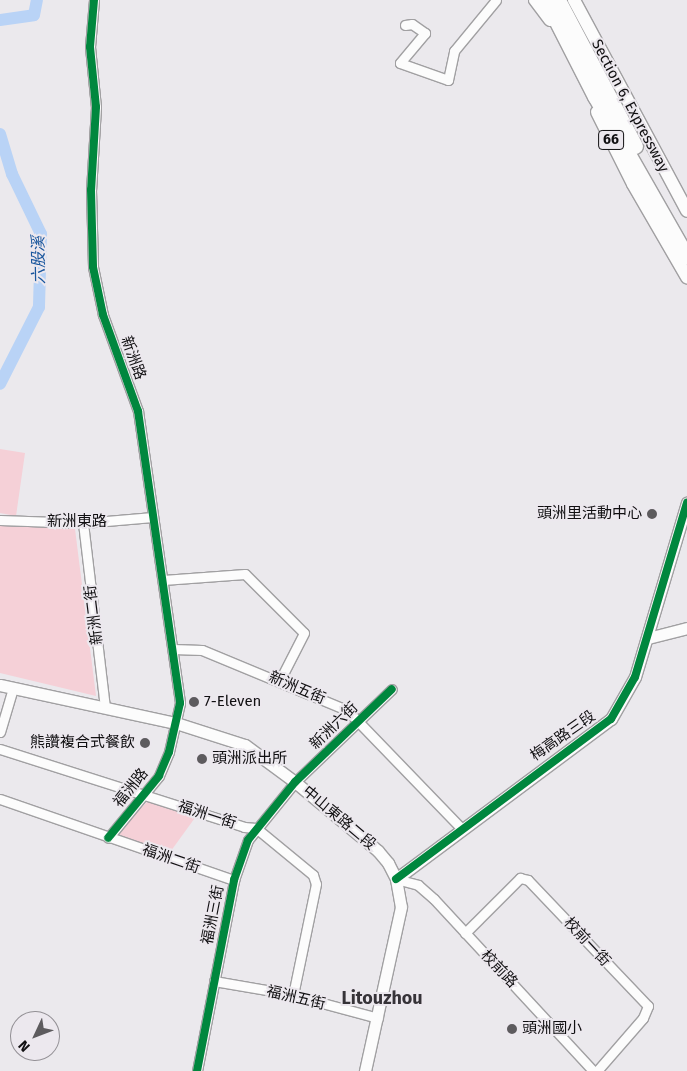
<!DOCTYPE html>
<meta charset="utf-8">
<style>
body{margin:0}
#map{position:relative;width:687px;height:1071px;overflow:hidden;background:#ebe9ed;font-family:"Fira Sans","Noto Sans TC",sans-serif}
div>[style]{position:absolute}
.green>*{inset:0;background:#f5d0d7}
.river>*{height:12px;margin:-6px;padding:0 6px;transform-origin:6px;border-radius:6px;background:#b9d3f6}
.roads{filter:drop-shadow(1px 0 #a1a0a2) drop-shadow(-1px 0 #a1a0a2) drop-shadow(0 1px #a1a0a2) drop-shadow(0 -1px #a1a0a2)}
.street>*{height:9px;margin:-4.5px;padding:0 4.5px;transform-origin:4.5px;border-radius:4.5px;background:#fcfcfc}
.secondary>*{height:11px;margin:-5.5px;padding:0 5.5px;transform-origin:5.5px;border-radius:5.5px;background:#fcfcfc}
.primary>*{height:12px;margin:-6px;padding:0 6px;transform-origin:6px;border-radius:6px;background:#fcfcfc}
.highway>*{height:15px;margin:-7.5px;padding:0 7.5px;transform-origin:7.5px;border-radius:7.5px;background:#fcfcfc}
.cycleway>*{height:8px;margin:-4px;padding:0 4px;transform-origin:4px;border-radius:4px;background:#00873e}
.dots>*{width:14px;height:14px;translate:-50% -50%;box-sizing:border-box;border:2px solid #ece8ee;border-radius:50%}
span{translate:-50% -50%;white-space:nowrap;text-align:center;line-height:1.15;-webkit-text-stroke:4px #ece8ee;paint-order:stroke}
.shield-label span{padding:1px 4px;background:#ece8ee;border:1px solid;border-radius:4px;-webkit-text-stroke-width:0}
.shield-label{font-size:14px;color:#100f11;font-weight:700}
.street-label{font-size:15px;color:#100f11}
.poi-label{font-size:15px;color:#100f11}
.right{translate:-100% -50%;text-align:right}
.left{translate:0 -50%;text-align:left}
.water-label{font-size:16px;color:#19569d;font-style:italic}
.quarter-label{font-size:18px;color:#363338;font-weight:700}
.north{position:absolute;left:10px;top:1011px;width:50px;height:50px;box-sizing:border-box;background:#ece8ee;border:1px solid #949196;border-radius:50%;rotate:227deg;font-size:14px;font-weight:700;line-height:20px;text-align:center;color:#100f11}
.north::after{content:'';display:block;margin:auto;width:18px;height:22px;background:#5d5b5e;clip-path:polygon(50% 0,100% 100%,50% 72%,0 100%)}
</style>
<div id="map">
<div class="green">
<i style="clip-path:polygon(0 449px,25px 453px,16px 516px,0 513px)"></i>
<i style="clip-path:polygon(0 524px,75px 529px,96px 696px,0 673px)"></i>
<i style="clip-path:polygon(147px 802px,197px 815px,168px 855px,120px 838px,119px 831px)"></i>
</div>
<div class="river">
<i style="left:0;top:20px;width:34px;rotate:-8deg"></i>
<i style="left:34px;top:15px;width:15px;rotate:-79deg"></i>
<i style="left:0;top:134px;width:42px;rotate:73.3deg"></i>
<i style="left:12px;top:174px;width:67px;rotate:64.2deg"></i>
<i style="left:41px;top:234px;width:73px;rotate:91.6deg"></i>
<i style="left:39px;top:307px;width:86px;rotate:116.9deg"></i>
</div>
<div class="roads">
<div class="street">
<i style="left:94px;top:0;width:47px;rotate:94.9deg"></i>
<i style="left:90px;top:47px;width:60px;rotate:84.3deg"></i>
<i style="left:96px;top:107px;width:83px;rotate:93.4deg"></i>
<i style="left:91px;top:190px;width:77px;rotate:88.5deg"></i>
<i style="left:93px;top:267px;width:49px;rotate:78.2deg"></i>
<i style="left:103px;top:315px;width:102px;rotate:70deg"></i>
<i style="left:138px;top:411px;width:295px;rotate:81.8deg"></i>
<i style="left:180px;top:703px;width:50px;rotate:102.7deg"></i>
<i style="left:169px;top:752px;width:26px;rotate:113deg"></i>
<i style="left:159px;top:776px;width:80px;rotate:129.4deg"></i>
<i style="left:405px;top:25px;width:7px;rotate:-8deg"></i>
<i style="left:412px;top:24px;width:16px;rotate:35deg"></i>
<i style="left:425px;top:33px;width:39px;rotate:130deg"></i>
<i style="left:400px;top:63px;width:51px;rotate:19.5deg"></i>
<i style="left:448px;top:80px;width:30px;rotate:-78deg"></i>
<i style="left:454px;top:51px;width:66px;rotate:-50.5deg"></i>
<i style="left:0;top:520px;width:83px;rotate:2.1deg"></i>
<i style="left:83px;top:523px;width:70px;rotate:-4.9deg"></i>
<i style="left:83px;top:523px;width:185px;rotate:83.2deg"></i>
<i style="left:163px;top:580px;width:82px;rotate:-4.2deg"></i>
<i style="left:245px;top:574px;width:83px;rotate:45deg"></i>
<i style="left:304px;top:633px;width:53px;rotate:117.1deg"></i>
<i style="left:173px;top:649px;width:29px;rotate:2deg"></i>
<i style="left:202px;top:650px;width:157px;rotate:22.5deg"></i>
<i style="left:347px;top:710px;width:165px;rotate:46deg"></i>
<i style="left:0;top:732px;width:46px;rotate:-73.5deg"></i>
<i style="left:0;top:749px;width:256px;rotate:17.7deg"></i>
<i style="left:244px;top:827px;width:12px;rotate:5deg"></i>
<i style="left:256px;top:828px;width:74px;rotate:39.5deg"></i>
<i style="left:313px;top:875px;width:9px;rotate:72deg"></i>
<i style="left:316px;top:884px;width:113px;rotate:101.7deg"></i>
<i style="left:0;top:799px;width:248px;rotate:19.1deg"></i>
<i style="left:396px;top:879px;width:23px;rotate:15deg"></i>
<i style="left:418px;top:885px;width:21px;rotate:41deg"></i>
<i style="left:434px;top:899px;width:234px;rotate:47.2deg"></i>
<i style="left:465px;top:933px;width:78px;rotate:-45deg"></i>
<i style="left:520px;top:878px;width:8px;rotate:14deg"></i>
<i style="left:528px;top:880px;width:174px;rotate:46.4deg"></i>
<i style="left:648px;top:1006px;width:13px;rotate:113deg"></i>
<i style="left:643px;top:1018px;width:70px;rotate:131deg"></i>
<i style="left:214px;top:981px;width:76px;rotate:9.8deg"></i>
<i style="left:289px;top:994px;width:92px;rotate:15.1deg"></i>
<i style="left:197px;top:1071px;width:195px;rotate:-79deg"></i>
<i style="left:234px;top:880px;width:42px;rotate:-70.7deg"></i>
<i style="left:248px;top:840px;width:75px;rotate:-51deg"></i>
<i style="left:295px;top:782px;width:134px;rotate:-43.8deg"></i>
</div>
<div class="secondary">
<i style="left:648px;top:638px;width:40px;rotate:-14.4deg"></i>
<i style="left:0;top:685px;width:180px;rotate:12.2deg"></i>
<i style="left:176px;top:723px;width:72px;rotate:17.7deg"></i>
<i style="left:245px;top:745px;width:62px;rotate:36.5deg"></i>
<i style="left:295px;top:782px;width:108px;rotate:39.7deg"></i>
<i style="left:378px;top:851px;width:16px;rotate:50deg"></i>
<i style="left:388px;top:863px;width:18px;rotate:63deg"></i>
<i style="left:396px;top:879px;width:28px;rotate:80deg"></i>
<i style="left:401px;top:907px;width:168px;rotate:102.4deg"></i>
<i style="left:396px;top:879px;width:268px;rotate:-36.7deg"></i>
<i style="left:611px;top:719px;width:48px;rotate:-60.3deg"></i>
<i style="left:635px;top:677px;width:182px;rotate:-73.4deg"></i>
</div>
<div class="primary">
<i style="left:535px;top:0;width:25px;rotate:53deg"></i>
<i style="left:574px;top:0;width:239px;rotate:61.8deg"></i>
<i style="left:597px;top:112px;width:80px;rotate:63.4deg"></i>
<i style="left:633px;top:184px;width:108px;rotate:59.9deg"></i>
</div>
<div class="highway">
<i style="left:546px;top:0;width:108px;rotate:63deg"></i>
<i style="left:595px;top:96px;width:185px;rotate:60.3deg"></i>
<i style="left:558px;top:0;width:165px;rotate:62.2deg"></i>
</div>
</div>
<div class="cycleway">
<i style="left:94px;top:0;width:47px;rotate:94.9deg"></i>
<i style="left:90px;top:47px;width:60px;rotate:84.3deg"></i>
<i style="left:96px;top:107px;width:83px;rotate:93.4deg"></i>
<i style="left:91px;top:190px;width:77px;rotate:88.5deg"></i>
<i style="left:93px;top:267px;width:49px;rotate:78.2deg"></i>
<i style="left:103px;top:315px;width:102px;rotate:70deg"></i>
<i style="left:138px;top:411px;width:295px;rotate:81.8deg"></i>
<i style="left:180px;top:703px;width:50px;rotate:102.7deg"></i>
<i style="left:169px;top:752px;width:26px;rotate:113deg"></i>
<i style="left:159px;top:776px;width:80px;rotate:129.4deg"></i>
<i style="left:396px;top:879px;width:268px;rotate:-36.7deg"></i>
<i style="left:611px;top:719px;width:48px;rotate:-60.3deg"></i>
<i style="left:635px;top:677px;width:182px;rotate:-73.4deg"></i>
<i style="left:197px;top:1071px;width:195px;rotate:-79deg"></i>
<i style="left:234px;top:880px;width:42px;rotate:-70.7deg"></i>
<i style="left:248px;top:840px;width:75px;rotate:-51deg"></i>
<i style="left:295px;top:782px;width:134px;rotate:-43.8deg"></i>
</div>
<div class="dots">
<i style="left:652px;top:514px;background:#5d5b5e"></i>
<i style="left:194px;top:702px;background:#5d5b5e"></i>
<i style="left:145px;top:743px;background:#5d5b5e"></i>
<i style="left:202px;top:759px;background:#5d5b5e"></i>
<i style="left:512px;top:1029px;background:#5d5b5e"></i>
</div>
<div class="shield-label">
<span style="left:611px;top:140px">66</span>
</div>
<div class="street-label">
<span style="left:630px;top:106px;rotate:62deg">Section 6, Expressway</span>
<span style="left:133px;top:358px;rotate:70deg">新洲路</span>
<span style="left:77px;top:522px">新洲東路</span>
<span style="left:94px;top:615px;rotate:-97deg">新洲二街</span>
<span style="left:297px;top:688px;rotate:23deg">新洲五街</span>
<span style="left:334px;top:726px;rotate:-44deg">新洲六街</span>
<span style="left:563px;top:736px;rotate:-35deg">梅高路三段</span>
<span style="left:131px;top:788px;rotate:-51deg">福洲路</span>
<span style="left:207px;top:815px;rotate:18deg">福洲一街</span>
<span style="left:339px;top:818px;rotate:40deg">中山東路二段</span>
<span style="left:171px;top:859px;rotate:19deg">福洲二街</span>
<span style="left:213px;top:915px;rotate:-79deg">福洲三街</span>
<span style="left:587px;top:942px;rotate:47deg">校前一街</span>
<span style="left:499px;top:969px;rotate:46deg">校前路</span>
<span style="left:296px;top:998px;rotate:13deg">福洲五街</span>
</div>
<div class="poi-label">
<span class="right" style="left:642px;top:514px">頭洲里活動中心</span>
<span class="left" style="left:204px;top:702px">7-Eleven</span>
<span class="right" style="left:135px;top:743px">熊讚複合式餐飲</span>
<span class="left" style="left:212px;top:759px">頭洲派出所</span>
<span class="left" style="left:522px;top:1029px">頭洲國小</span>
</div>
<div class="water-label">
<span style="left:39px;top:260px;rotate:-91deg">六股溪</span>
</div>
<div class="quarter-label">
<span style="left:382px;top:998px">Litouzhou</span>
</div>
<div class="north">N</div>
</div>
